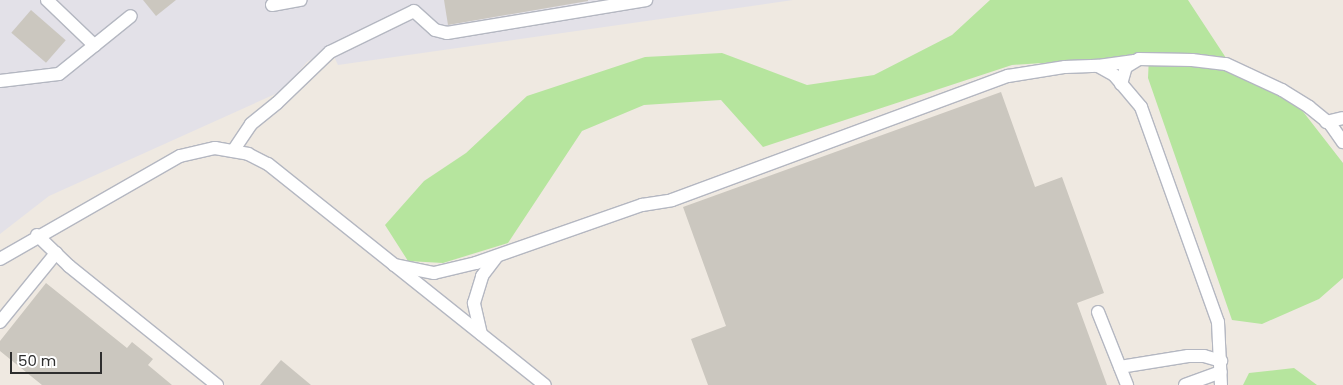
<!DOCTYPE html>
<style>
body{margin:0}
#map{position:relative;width:1343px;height:385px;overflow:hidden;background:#efe9e1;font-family:Poppins,sans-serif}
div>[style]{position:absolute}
.industrial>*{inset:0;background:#e3e1e8}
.green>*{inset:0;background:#b6e59e}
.building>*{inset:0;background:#cbc7bf;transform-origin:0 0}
.roads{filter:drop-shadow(1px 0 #b4b7c1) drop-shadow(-1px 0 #b4b7c1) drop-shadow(0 1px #b4b7c1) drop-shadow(0 -1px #b4b7c1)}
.minor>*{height:12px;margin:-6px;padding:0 6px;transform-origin:6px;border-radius:6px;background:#fff}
span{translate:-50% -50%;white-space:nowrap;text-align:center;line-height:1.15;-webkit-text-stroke:4px #fff;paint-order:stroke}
.scale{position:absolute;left:10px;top:352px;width:92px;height:22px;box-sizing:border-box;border:2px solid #2e2e2e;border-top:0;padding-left:6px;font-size:15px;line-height:18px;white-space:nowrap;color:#2e2e2e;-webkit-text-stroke:4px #fff;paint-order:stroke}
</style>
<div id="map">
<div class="industrial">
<i style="clip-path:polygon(0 0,793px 0,338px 65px,330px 48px,307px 62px,282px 91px,49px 196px,0 234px)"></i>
</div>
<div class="green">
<i style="clip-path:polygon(990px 0,1188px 0,1228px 61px,1294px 100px,1343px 163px,1343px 278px,1319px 299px,1262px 324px,1232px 320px,1148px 78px,1149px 56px,1012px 65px,763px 147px,721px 100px,644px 105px,582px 131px,508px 243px,443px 263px,408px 261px,385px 225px,424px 181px,466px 153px,527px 96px,645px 57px,722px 53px,807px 85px,874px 75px,952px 35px)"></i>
<i style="clip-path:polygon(1294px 368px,1317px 385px,1243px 385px,1249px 373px)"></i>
</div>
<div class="building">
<i style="clip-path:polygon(143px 0,176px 0,156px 16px)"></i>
<i style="clip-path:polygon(444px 0,588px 0,588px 1px,448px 25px)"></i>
<i style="left:31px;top:10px;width:46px;height:30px;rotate:41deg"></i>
<i style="clip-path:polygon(1001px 92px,1035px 187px,1062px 177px,1104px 293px,1077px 303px,1107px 385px,708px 385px,691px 339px,726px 326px,683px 207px)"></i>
<i style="clip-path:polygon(46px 283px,127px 348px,132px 342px,153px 359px,148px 365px,172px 385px,42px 385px,0 351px,0 341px)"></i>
<i style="clip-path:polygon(281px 360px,311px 385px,260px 385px)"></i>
</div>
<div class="roads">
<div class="minor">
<i style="left:47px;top:0;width:66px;rotate:43.8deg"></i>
<i style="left:272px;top:5px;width:29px;rotate:-10deg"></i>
<i style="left:414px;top:11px;width:28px;rotate:42deg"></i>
<i style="left:435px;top:30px;width:12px;rotate:14deg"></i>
<i style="left:447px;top:33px;width:202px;rotate:-9.4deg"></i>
<i style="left:1098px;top:66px;width:35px;rotate:-8deg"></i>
<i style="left:0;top:81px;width:59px;rotate:-6.8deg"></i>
<i style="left:59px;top:74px;width:92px;rotate:-38.9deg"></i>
<i style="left:1121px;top:84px;width:18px;rotate:-74deg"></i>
<i style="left:1126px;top:67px;width:15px;rotate:-32deg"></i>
<i style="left:1139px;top:59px;width:53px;rotate:1.1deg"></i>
<i style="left:1192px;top:60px;width:34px;rotate:7deg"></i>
<i style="left:1226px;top:64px;width:62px;rotate:24.9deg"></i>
<i style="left:1282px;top:90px;width:32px;rotate:32deg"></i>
<i style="left:1309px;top:107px;width:28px;rotate:39deg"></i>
<i style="left:1331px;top:125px;width:21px;rotate:55deg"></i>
<i style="left:1326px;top:122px;width:17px;rotate:-13deg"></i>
<i style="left:233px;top:151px;width:32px;rotate:-56deg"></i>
<i style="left:251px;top:124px;width:33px;rotate:-39deg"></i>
<i style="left:277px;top:103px;width:74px;rotate:-43.9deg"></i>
<i style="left:330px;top:52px;width:93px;rotate:-26deg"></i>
<i style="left:37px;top:235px;width:45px;rotate:44.1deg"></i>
<i style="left:69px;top:266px;width:190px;rotate:38.8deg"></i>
<i style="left:0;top:259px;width:207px;rotate:-29.8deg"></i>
<i style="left:180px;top:156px;width:36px;rotate:-13deg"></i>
<i style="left:215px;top:148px;width:34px;rotate:10deg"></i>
<i style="left:248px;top:154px;width:22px;rotate:27deg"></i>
<i style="left:268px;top:164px;width:354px;rotate:38.6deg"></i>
<i style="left:394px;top:265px;width:41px;rotate:11.3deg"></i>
<i style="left:434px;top:273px;width:43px;rotate:-13.4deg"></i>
<i style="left:476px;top:263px;width:176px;rotate:-19.3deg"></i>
<i style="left:642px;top:205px;width:30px;rotate:-9deg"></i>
<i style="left:672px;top:200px;width:358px;rotate:-20.3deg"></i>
<i style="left:1008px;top:76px;width:58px;rotate:-9deg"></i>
<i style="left:1065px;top:67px;width:33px;rotate:-2deg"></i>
<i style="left:1098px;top:66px;width:18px;rotate:29deg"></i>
<i style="left:1114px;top:75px;width:42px;rotate:49.8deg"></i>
<i style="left:1141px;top:107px;width:228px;rotate:70.3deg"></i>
<i style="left:1218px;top:322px;width:63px;rotate:87.3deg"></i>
<i style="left:1098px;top:312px;width:79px;rotate:68.3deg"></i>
<i style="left:0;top:322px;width:89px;rotate:-50.9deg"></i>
<i style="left:481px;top:334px;width:32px;rotate:-103deg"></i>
<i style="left:474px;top:303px;width:28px;rotate:-73deg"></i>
<i style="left:482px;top:276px;width:25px;rotate:-53deg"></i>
<i style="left:1120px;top:367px;width:69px;rotate:-9.2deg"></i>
<i style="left:1188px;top:356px;width:16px"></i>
<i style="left:1204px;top:356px;width:18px;rotate:16deg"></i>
<i style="left:1185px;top:385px;width:38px;rotate:-20deg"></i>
</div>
</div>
<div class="scale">50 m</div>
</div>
